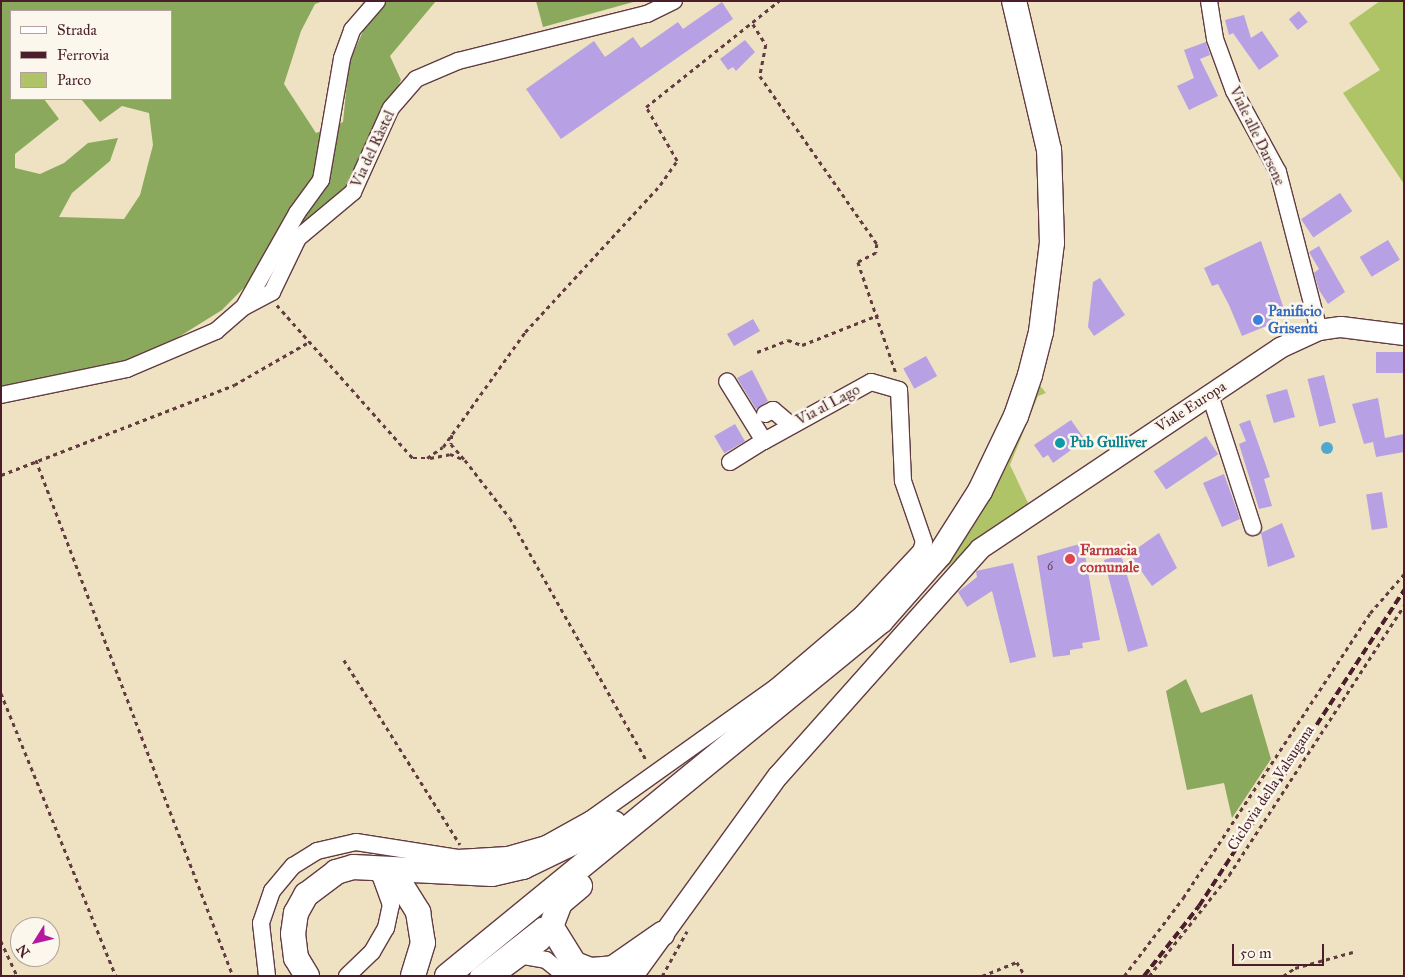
<!DOCTYPE html>
<meta charset="utf-8">
<style>
body{margin:0}
#map{position:relative;width:1405px;height:977px;overflow:hidden;background:#eee2c3;font-family:"IM FELL Great Primer",serif}
div>[style]{position:absolute}
.green>*{inset:0;background:#afc367}
.forest>*{inset:0;background:#8ba95c}
.water>*{inset:0;background:#50a8cd}
.round{border-radius:50%}
.building>*{inset:0;background:#b7a0e3;transform-origin:0 0}
.path>*{height:2.5px;margin-top:-1.25px;transform-origin:0;background:repeating-linear-gradient(90deg,#633c42 0 4px,transparent 0 8px)}
.roads{filter:drop-shadow(1px 0 #633c42) drop-shadow(-1px 0 #633c42) drop-shadow(0 1px #633c42) drop-shadow(0 -1px #633c42)}
.minor>*{height:16px;margin:-8px;padding:0 8px;transform-origin:8px;border-radius:8px;background:#fff}
.major>*{height:20px;margin:-10px;padding:0 10px;transform-origin:10px;border-radius:10px;background:#fff}
.highway>*{height:24px;margin:-12px;padding:0 12px;transform-origin:12px;border-radius:12px;background:#fff}
.rail>*{height:4px;margin-top:-2px;transform-origin:0;background:repeating-linear-gradient(90deg,#4a1f2b 0 8px,transparent 0 12px)}
.dots>*{width:14px;height:14px;translate:-50% -50%;box-sizing:border-box;border:2px solid #fbf7ec;border-radius:50%}
span{translate:-50% -50%;white-space:nowrap;text-align:center;line-height:1.15;-webkit-text-stroke:5px #fbf7ec;paint-order:stroke}
.number-label{font-size:12px;color:#653f59}
.number-label span{-webkit-text-stroke-width:0}
.street-label{font-size:15px;color:#4a1f2b}
.shop-label{font-size:15px;color:#366cbe;font-weight:700}
.left{translate:0 -50%;text-align:left}
.culture-label{font-size:15px;color:#0d838f;font-weight:700}
.health-label{font-size:15px;color:#be3a42;font-weight:700}
.frame{position:absolute;inset:0;border:2px solid #4a1f2b;pointer-events:none}
.legend{position:absolute;left:10px;top:10px;width:162px;height:90px;box-sizing:border-box;background:#fbf7ec;border:1px solid #b4a19f;margin:0;padding:6px 9px;list-style:none;font-size:15px;color:#4a1f2b}
.legend li{display:flex;align-items:center;gap:10px;height:25px}
.legend b{width:25px;border:1px solid #b4a19f}
.north{position:absolute;left:10px;top:917px;width:50px;height:50px;box-sizing:border-box;background:#fbf7ec;border:1px solid #b4a19f;border-radius:50%;rotate:234deg;font-size:14px;font-weight:700;line-height:20px;text-align:center;color:#4a1f2b}
.north::after{content:'';display:block;margin:auto;width:18px;height:22px;background:#b5179e;clip-path:polygon(50% 0,100% 100%,50% 72%,0 100%)}
.scale{position:absolute;left:1232px;top:944px;width:92px;height:22px;box-sizing:border-box;border:2px solid #4a1f2b;border-top:0;padding-left:6px;font-size:15px;line-height:18px;white-space:nowrap;color:#4a1f2b;-webkit-text-stroke:4px #fbf7ec;paint-order:stroke}
</style>
<div id="map">
<div class="green">
<i style="clip-path:polygon(1380px 1px,1404px 1px,1404px 184px,1343px 93px,1380px 70px,1349px 23px)"></i>
<i style="clip-path:polygon(1038px 383px,1046px 393px,1038px 396px,1010px 465px,1029px 505px,983px 535px,942px 572px)"></i>
</div>
<div class="forest">
<i style="clip-path:polygon(evenodd,1px 1px,323px 1px,315px 4px,301px 31px,284px 84px,316px 133px,343px 122px,349px 62px,377px 1px,436px 1px,390px 56px,401px 80px,346px 196px,304px 227px,222px 310px,140px 361px,1px 390px,1px 1px,11px 11px,171px 11px,171px 99px,81px 99px,100px 122px,122px 106px,149px 113px,153px 145px,140px 195px,124px 219px,59px 217px,72px 193px,110px 161px,118px 138px,88px 143px,64px 163px,40px 174px,15px 168px,15px 154px,59px 119px,44px 99px,11px 99px,11px 11px)"></i>
<i style="clip-path:polygon(536px 1px,637px 1px,543px 27px)"></i>
<i style="clip-path:polygon(1186px 679px,1201px 713px,1252px 694px,1271px 759px,1232px 818px,1224px 783px,1187px 790px,1166px 691px)"></i>
</div>
<div class="water">
<i class="round" style="left:1321px;top:442px;width:12px;height:12px"></i>
</div>
<div class="building">
<i style="clip-path:polygon(722px 2px,733px 19px,561px 139px,526px 89px,594px 41px,605px 57px,633px 37px,641px 48px,678px 22px,683px 29px)"></i>
<i style="left:1299px;top:11px;width:14px;height:13px;rotate:51deg"></i>
<i style="clip-path:polygon(1244px 15px,1251px 38px,1262px 31px,1279px 56px,1259px 70px,1233px 33px,1229px 35px,1225px 20px)"></i>
<i style="clip-path:polygon(745px 40px,755px 52px,736px 71px,733px 67px,728px 70px,720px 59px)"></i>
<i style="clip-path:polygon(1206px 42px,1210px 55px,1200px 59px,1218px 96px,1189px 110px,1177px 86px,1194px 78px,1184px 50px)"></i>
<i style="left:1340px;top:193px;width:22px;height:47px;rotate:56deg"></i>
<i style="left:1388px;top:240px;width:23px;height:33px;rotate:59deg"></i>
<i style="clip-path:polygon(1261px 241px,1284px 309px,1271px 315px,1274px 323px,1242px 336px,1229px 305px,1218px 284px,1212px 286px,1204px 268px)"></i>
<i style="clip-path:polygon(1319px 246px,1345px 292px,1328px 304px,1319px 290px,1314px 273px,1319px 269px,1309px 252px)"></i>
<i style="clip-path:polygon(1100px 278px,1125px 315px,1094px 336px,1088px 327px,1093px 282px)"></i>
<i style="left:753px;top:319px;width:14px;height:30px;rotate:60deg"></i>
<i style="left:1404px;top:352px;width:21px;height:28px;rotate:90deg"></i>
<i style="left:926px;top:356px;width:23px;height:26px;rotate:61deg"></i>
<i style="clip-path:polygon(752px 370px,768px 401px,756px 409px,737px 378px)"></i>
<i style="left:1324px;top:375px;width:49px;height:17px;rotate:76deg"></i>
<i style="left:1287px;top:389px;width:29px;height:22px;rotate:74deg"></i>
<i style="clip-path:polygon(1378px 398px,1385px 438px,1404px 434px,1404px 452px,1376px 457px,1373px 442px,1364px 444px,1352px 404px)"></i>
<i style="clip-path:polygon(1071px 420px,1085px 440px,1053px 463px,1048px 455px,1043px 458px,1034px 445px)"></i>
<i style="clip-path:polygon(1250px 420px,1270px 477px,1264px 479px,1272px 506px,1259px 509px,1239px 444px,1246px 441px,1239px 424px)"></i>
<i style="left:735px;top:424px;width:20px;height:24px;rotate:60deg"></i>
<i style="left:1206px;top:436px;width:22px;height:63px;rotate:56deg"></i>
<i style="clip-path:polygon(1224px 474px,1240px 519px,1222px 527px,1203px 483px)"></i>
<i style="left:1382px;top:492px;width:36px;height:16px;rotate:81deg"></i>
<i style="clip-path:polygon(1282px 523px,1295px 557px,1268px 567px,1261px 533px)"></i>
<i style="clip-path:polygon(1159px 533px,1177px 568px,1152px 586px,1129px 554px)"></i>
<i style="clip-path:polygon(1083px 543px,1100px 640px,1082px 643px,1083px 648px,1070px 650px,1070px 655px,1053px 657px,1037px 556px)"></i>
<i style="clip-path:polygon(1121px 555px,1148px 646px,1128px 652px,1104px 560px)"></i>
<i style="clip-path:polygon(1013px 563px,1036px 657px,1010px 663px,992px 591px,967px 607px,958px 592px,977px 577px,976px 571px)"></i>
</div>
<div class="path">
<i style="left:753px;top:24px;width:25px;rotate:58deg"></i>
<i style="left:766px;top:45px;width:32px;rotate:101deg"></i>
<i style="left:760px;top:76px;width:205px;rotate:55.1deg"></i>
<i style="left:877px;top:244px;width:9px;rotate:96deg"></i>
<i style="left:876px;top:253px;width:20px;rotate:153deg"></i>
<i style="left:858px;top:262px;width:120px;rotate:71.1deg"></i>
<i style="left:277px;top:305px;width:205px;rotate:48.4deg"></i>
<i style="left:413px;top:458px;width:14px"></i>
<i style="left:427px;top:458px;width:19px;rotate:-35deg"></i>
<i style="left:443px;top:447px;width:141px;rotate:-54.5deg"></i>
<i style="left:525px;top:332px;width:200px;rotate:-47.4deg"></i>
<i style="left:660px;top:185px;width:29px;rotate:-55deg"></i>
<i style="left:677px;top:161px;width:62px;rotate:-119.9deg"></i>
<i style="left:646px;top:107px;width:170px;rotate:-38.6deg"></i>
<i style="left:757px;top:352px;width:33px;rotate:-21deg"></i>
<i style="left:788px;top:340px;width:15px;rotate:20deg"></i>
<i style="left:802px;top:345px;width:82px;rotate:-21.5deg"></i>
<i style="left:452px;top:435px;width:9px;rotate:96deg"></i>
<i style="left:451px;top:444px;width:20px;rotate:49deg"></i>
<i style="left:430px;top:458px;width:20px;rotate:-11deg"></i>
<i style="left:450px;top:454px;width:16px;rotate:22deg"></i>
<i style="left:465px;top:460px;width:73px;rotate:52.2deg"></i>
<i style="left:510px;top:518px;width:279px;rotate:60.6deg"></i>
<i style="left:36px;top:460px;width:552px;rotate:69.1deg"></i>
<i style="left:1px;top:475px;width:250px;rotate:-21.1deg"></i>
<i style="left:234px;top:385px;width:84px;rotate:-29.9deg"></i>
<i style="left:344px;top:660px;width:218px;rotate:57.8deg"></i>
<i style="left:1px;top:693px;width:305px;rotate:67.9deg"></i>
<i style="left:1px;top:941px;width:38px;rotate:65deg"></i>
<i style="left:662px;top:976px;width:51px;rotate:-60.9deg"></i>
<i style="left:982px;top:976px;width:38px;rotate:-22deg"></i>
<i style="left:1017px;top:962px;width:16px;rotate:60deg"></i>
<i style="left:1124px;top:976px;width:98px;rotate:-52.9deg"></i>
<i style="left:1183px;top:898px;width:341px;rotate:-56.7deg"></i>
<i style="left:1370px;top:613px;width:52px;rotate:-48.9deg"></i>
<i style="left:1149px;top:976px;width:129px;rotate:-51.6deg"></i>
<i style="left:1229px;top:875px;width:321px;rotate:-57deg"></i>
<i style="left:1283px;top:976px;width:14px;rotate:-34deg"></i>
<i style="left:1295px;top:968px;width:60px;rotate:-15.4deg"></i>
</div>
<div class="roads">
<div class="minor">
<i style="left:1209px;top:1px;width:38px;rotate:81deg"></i>
<i style="left:1215px;top:39px;width:55px;rotate:69.9deg"></i>
<i style="left:1234px;top:91px;width:92px;rotate:61.5deg"></i>
<i style="left:1278px;top:172px;width:163px;rotate:75.5deg"></i>
<i style="left:245px;top:305px;width:106px;rotate:-60.5deg"></i>
<i style="left:297px;top:213px;width:41px;rotate:-54deg"></i>
<i style="left:321px;top:180px;width:124px;rotate:-80.2deg"></i>
<i style="left:342px;top:58px;width:30px;rotate:-70deg"></i>
<i style="left:352px;top:30px;width:38px;rotate:-49deg"></i>
<i style="left:1px;top:395px;width:129px;rotate:-11.7deg"></i>
<i style="left:127px;top:369px;width:97px;rotate:-23.1deg"></i>
<i style="left:216px;top:331px;width:37px;rotate:-41deg"></i>
<i style="left:244px;top:307px;width:32px;rotate:-28deg"></i>
<i style="left:272px;top:292px;width:60px;rotate:-64.3deg"></i>
<i style="left:298px;top:238px;width:72px;rotate:-39.9deg"></i>
<i style="left:353px;top:192px;width:92px;rotate:-65.7deg"></i>
<i style="left:391px;top:108px;width:38px;rotate:-49deg"></i>
<i style="left:416px;top:79px;width:46px;rotate:-23.2deg"></i>
<i style="left:458px;top:61px;width:195px;rotate:-14deg"></i>
<i style="left:647px;top:14px;width:30px;rotate:-26deg"></i>
<i style="left:1210px;top:395px;width:139px;rotate:72deg"></i>
<i style="left:765px;top:414px;width:9px;rotate:-27deg"></i>
<i style="left:773px;top:410px;width:23px;rotate:40deg"></i>
<i style="left:730px;top:462px;width:40px;rotate:-32deg"></i>
<i style="left:524px;top:956px;width:22px;rotate:10deg"></i>
<i style="left:546px;top:960px;width:26px;rotate:39deg"></i>
<i style="left:267px;top:976px;width:53px;rotate:-96.5deg"></i>
<i style="left:261px;top:923px;width:34px;rotate:-71deg"></i>
<i style="left:272px;top:891px;width:33px;rotate:-50deg"></i>
<i style="left:293px;top:866px;width:28px;rotate:-32deg"></i>
<i style="left:317px;top:851px;width:40px;rotate:-13deg"></i>
<i style="left:356px;top:842px;width:103px;rotate:8.9deg"></i>
<i style="left:458px;top:858px;width:50px;rotate:-3.4deg"></i>
<i style="left:508px;top:855px;width:40px;rotate:-16deg"></i>
<i style="left:546px;top:844px;width:51px;rotate:-29.1deg"></i>
<i style="left:591px;top:819px;width:227px;rotate:-35.5deg"></i>
<i style="left:776px;top:687px;width:113px;rotate:-40.3deg"></i>
<i style="left:862px;top:614px;width:86px;rotate:-46.9deg"></i>
<i style="left:921px;top:551px;width:9px;rotate:-72deg"></i>
<i style="left:924px;top:542px;width:65px;rotate:-109deg"></i>
<i style="left:903px;top:481px;width:91px;rotate:-92.5deg"></i>
<i style="left:899px;top:390px;width:29px;rotate:-164deg"></i>
<i style="left:871px;top:382px;width:122px;rotate:151.1deg"></i>
<i style="left:764px;top:441px;width:70px;rotate:-121.7deg"></i>
<i style="left:347px;top:976px;width:35px;rotate:-44deg"></i>
<i style="left:372px;top:952px;width:28px;rotate:-60deg"></i>
<i style="left:386px;top:928px;width:24px;rotate:-78deg"></i>
<i style="left:391px;top:905px;width:35px;rotate:-110deg"></i>
<i style="left:478px;top:976px;width:81px;rotate:-38deg"></i>
<i style="left:542px;top:926px;width:9px"></i>
<i style="left:551px;top:926px;width:18px;rotate:119deg"></i>
<i style="left:542px;top:942px;width:57px;rotate:143.5deg"></i>
</div>
<div class="major">
<i style="left:633px;top:976px;width:247px;rotate:-54.1deg"></i>
<i style="left:778px;top:776px;width:304px;rotate:-48.3deg"></i>
<i style="left:980px;top:549px;width:361px;rotate:-33.8deg"></i>
<i style="left:1280px;top:348px;width:43px;rotate:-24.8deg"></i>
<i style="left:1319px;top:330px;width:22px;rotate:-8deg"></i>
<i style="left:1341px;top:327px;width:64px;rotate:7.2deg"></i>
</div>
<div class="highway">
<i style="left:378px;top:869px;width:29px;rotate:35deg"></i>
<i style="left:402px;top:886px;width:31px;rotate:58deg"></i>
<i style="left:418px;top:912px;width:31px;rotate:81deg"></i>
<i style="left:423px;top:943px;width:34px;rotate:107deg"></i>
<i style="left:580px;top:886px;width:26px;rotate:140deg"></i>
<i style="left:560px;top:903px;width:25px;rotate:111deg"></i>
<i style="left:551px;top:926px;width:59px;rotate:58.2deg"></i>
<i style="left:575px;top:964px;width:17px;rotate:21deg"></i>
<i style="left:591px;top:970px;width:22px;rotate:-5deg"></i>
<i style="left:613px;top:968px;width:60px;rotate:-34.8deg"></i>
<i style="left:307px;top:976px;width:21px;rotate:-121deg"></i>
<i style="left:296px;top:958px;width:24px;rotate:-97deg"></i>
<i style="left:293px;top:934px;width:21px;rotate:-82deg"></i>
<i style="left:296px;top:913px;width:21px;rotate:-61deg"></i>
<i style="left:306px;top:895px;width:38px;rotate:-37deg"></i>
<i style="left:336px;top:872px;width:18px;rotate:-16deg"></i>
<i style="left:353px;top:867px;width:139px;rotate:2.9deg"></i>
<i style="left:492px;top:874px;width:32px;rotate:-13deg"></i>
<i style="left:523px;top:867px;width:101px;rotate:-25.8deg"></i>
<i style="left:447px;top:976px;width:561px;rotate:-39.28deg"></i>
<i style="left:881px;top:621px;width:89px;rotate:-48.6deg"></i>
<i style="left:940px;top:554px;width:75px;rotate:-57.6deg"></i>
<i style="left:980px;top:491px;width:83px;rotate:-64.4deg"></i>
<i style="left:1016px;top:416px;width:43px;rotate:-71.1deg"></i>
<i style="left:1030px;top:375px;width:44px;rotate:-75.7deg"></i>
<i style="left:1041px;top:332px;width:90px;rotate:-83deg"></i>
<i style="left:1052px;top:243px;width:93px;rotate:-91.8deg"></i>
<i style="left:1049px;top:150px;width:153px;rotate:-103.2deg"></i>
</div>
</div>
<div class="rail">
<i style="left:1144px;top:976px;width:89px;rotate:-51.8deg"></i>
<i style="left:1199px;top:906px;width:377px;rotate:-57deg"></i>
</div>
<div class="dots">
<i style="left:1258px;top:320px;background:#3f7fe0"></i>
<i style="left:1060px;top:443px;background:#0f9aa8"></i>
<i style="left:1070px;top:559px;background:#e0444e"></i>
</div>
<div class="number-label">
<span style="left:1050px;top:567px">6</span>
</div>
<div class="street-label">
<span style="left:1257px;top:136px;rotate:64deg">Viale alle Darsene</span>
<span style="left:373px;top:149px;rotate:-65deg">Via del Ràstel</span>
<span style="left:828px;top:405px;rotate:-28deg">Via al Lago</span>
<span style="left:1191px;top:407px;rotate:-33deg">Viale Europa</span>
<span style="left:1271px;top:788px;rotate:-57deg">Ciclovia della Valsugana</span>
</div>
<div class="shop-label">
<span class="left" style="left:1268px;top:320px">Panificio<br>Grisenti</span>
</div>
<div class="culture-label">
<span class="left" style="left:1070px;top:443px">Pub Gulliver</span>
</div>
<div class="health-label">
<span class="left" style="left:1080px;top:559px">Farmacia<br>comunale</span>
</div>
<div class="frame"></div>
<ul class="legend">
<li><b style="height:6px;background:#fff"></b>Strada</li>
<li><b style="height:6px;background:#4a1f2b"></b>Ferrovia</li>
<li><b style="height:14px;background:#afc367"></b>Parco</li>
</ul>
<div class="north">N</div>
<div class="scale">50 m</div>
</div>
